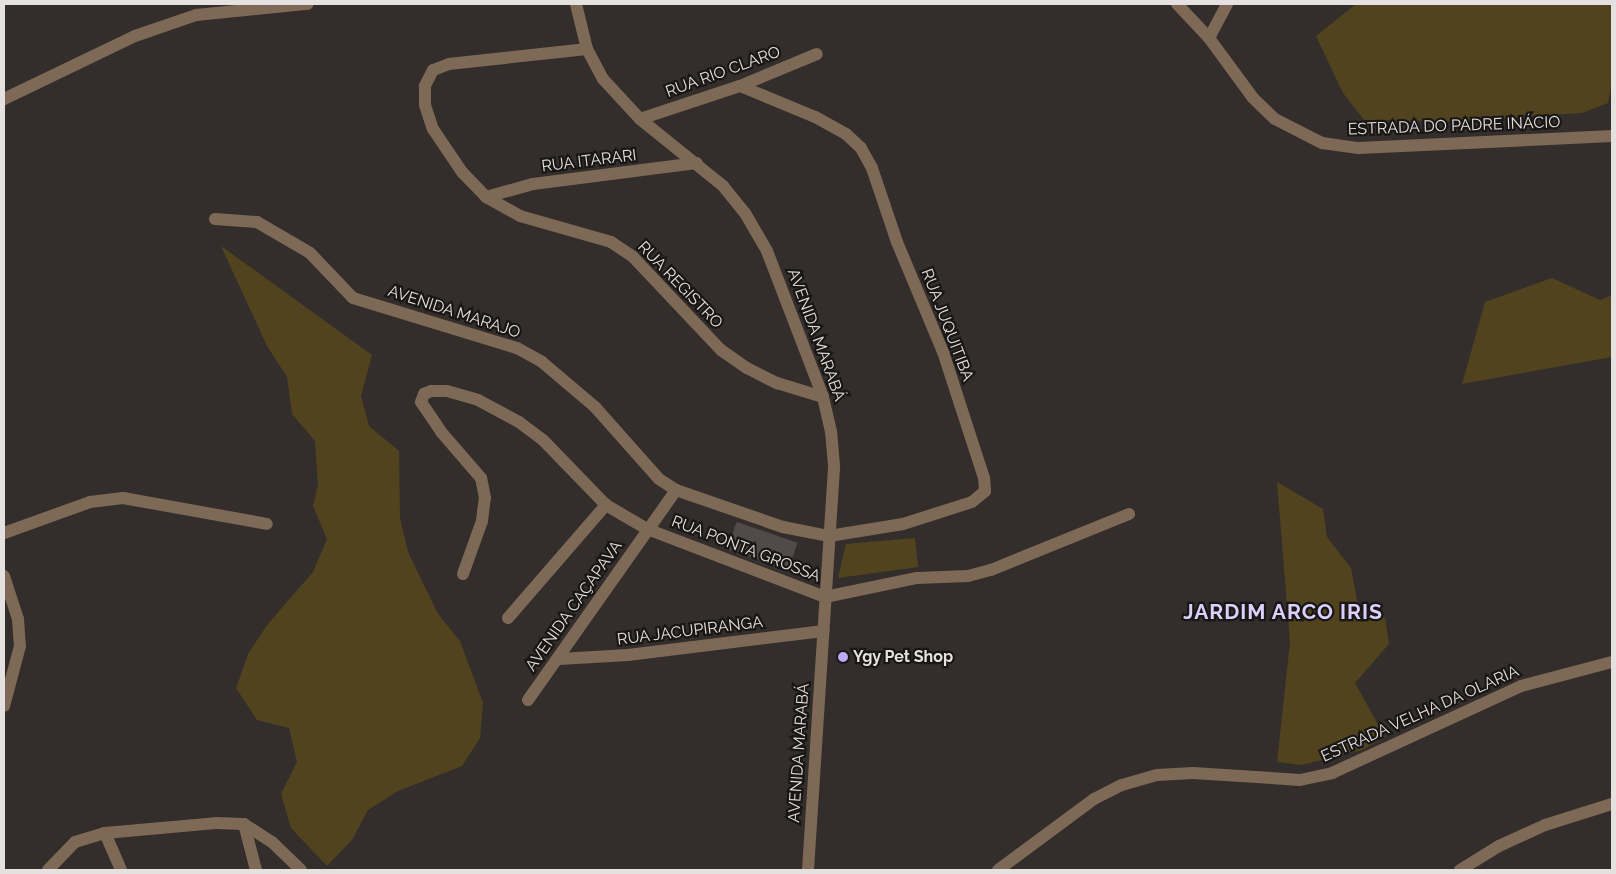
<!DOCTYPE html>
<meta charset="utf-8">
<style>
body{margin:0}
#map{position:relative;width:1616px;height:874px;overflow:hidden;background:#332e2c;font-family:Raleway,sans-serif}
div>[style]{position:absolute}
.green>*{inset:0;background:#51431e}
.minor>*{height:12px;margin:-6px;padding:0 6px;transform-origin:6px;border-radius:6px;background:#7d6955}
.wall>*{inset:0;background:#45403f}
.shaded-wall>*{inset:0;background:#383433}
.building>*{inset:0;background:#504a49;transform-origin:0 0}
.dots>*{width:14px;height:14px;translate:-50% -50%;box-sizing:border-box;border:2px solid #191716;border-radius:50%}
span{translate:-50% -50%;white-space:nowrap;text-align:center;line-height:1.15;-webkit-text-stroke:4.5px #191716;paint-order:stroke}
.street-label{font-size:16px;color:#e4e1e0}
.poi-label{font-size:16px;color:#e4e1e0;font-weight:700}
.left{translate:0 -50%;text-align:left}
.district-label{font-size:21px;color:#d9d1fc;font-weight:700;letter-spacing:1px}
.frame{position:absolute;inset:0;border:5px solid #e4e1e0;pointer-events:none}
</style>
<div id="map">
<div class="green">
<i style="clip-path:polygon(1356px 4px,1612px 4px,1612px 81px,1608px 103px,1582px 113px,1451px 121px,1364px 120px,1343px 93px,1316px 36px)"></i>
<i style="clip-path:polygon(221px 246px,372px 355px,361px 396px,369px 426px,399px 451px,400px 518px,408px 552px,438px 614px,460px 641px,483px 703px,480px 738px,462px 766px,398px 791px,368px 810px,352px 840px,327px 866px,291px 828px,281px 794px,297px 762px,289px 728px,257px 720px,236px 688px,248px 654px,267px 625px,313px 572px,327px 539px,313px 506px,318px 485px,315px 441px,292px 414px,287px 377px,267px 346px)"></i>
<i style="clip-path:polygon(1552px 278px,1600px 300px,1612px 295px,1612px 357px,1462px 384px,1485px 302px)"></i>
<i style="clip-path:polygon(1277px 482px,1323px 509px,1327px 537px,1351px 568px,1359px 611px,1385px 618px,1389px 644px,1355px 683px,1385px 737px,1362px 750px,1302px 765px,1277px 762px,1290px 642px)"></i>
<i style="clip-path:polygon(915px 538px,918px 567px,838px 578px,846px 544px)"></i>
</div>
<div class="minor">
<i style="left:576px;top:4px;width:46px;rotate:76.3deg"></i>
<i style="left:587px;top:49px;width:34px;rotate:62deg"></i>
<i style="left:603px;top:79px;width:54px;rotate:47.2deg"></i>
<i style="left:640px;top:119px;width:107px;rotate:38.9deg"></i>
<i style="left:723px;top:186px;width:35px;rotate:51deg"></i>
<i style="left:745px;top:213px;width:44px;rotate:59.9deg"></i>
<i style="left:767px;top:251px;width:156px;rotate:69deg"></i>
<i style="left:823px;top:397px;width:35px;rotate:77deg"></i>
<i style="left:831px;top:431px;width:37px;rotate:85deg"></i>
<i style="left:834px;top:468px;width:403px;rotate:93.7deg"></i>
<i style="left:1177px;top:4px;width:47px;rotate:46.7deg"></i>
<i style="left:1209px;top:38px;width:74px;rotate:53.7deg"></i>
<i style="left:1253px;top:98px;width:30px;rotate:44deg"></i>
<i style="left:1275px;top:119px;width:53px;rotate:27.1deg"></i>
<i style="left:1322px;top:143px;width:37px;rotate:8deg"></i>
<i style="left:1359px;top:148px;width:253px;rotate:-2.7deg"></i>
<i style="left:1209px;top:38px;width:38px;rotate:-62deg"></i>
<i style="left:587px;top:49px;width:139px;rotate:173.8deg"></i>
<i style="left:449px;top:64px;width:17px;rotate:159deg"></i>
<i style="left:433px;top:70px;width:18px;rotate:117deg"></i>
<i style="left:425px;top:86px;width:19px;rotate:90deg"></i>
<i style="left:425px;top:105px;width:25px;rotate:72deg"></i>
<i style="left:433px;top:129px;width:52px;rotate:56deg"></i>
<i style="left:462px;top:172px;width:35px;rotate:46deg"></i>
<i style="left:486px;top:197px;width:39px;rotate:29deg"></i>
<i style="left:520px;top:216px;width:95px;rotate:15.9deg"></i>
<i style="left:611px;top:242px;width:27px;rotate:34deg"></i>
<i style="left:633px;top:257px;width:128px;rotate:46.6deg"></i>
<i style="left:721px;top:350px;width:32px;rotate:35deg"></i>
<i style="left:747px;top:368px;width:34px;rotate:27deg"></i>
<i style="left:777px;top:383px;width:48px;rotate:16.9deg"></i>
<i style="left:4px;top:99px;width:145px;rotate:-25.7deg"></i>
<i style="left:135px;top:36px;width:65px;rotate:-19deg"></i>
<i style="left:196px;top:15px;width:112px;rotate:-5.7deg"></i>
<i style="left:640px;top:119px;width:105px;rotate:-18.3deg"></i>
<i style="left:740px;top:86px;width:83px;rotate:-22.6deg"></i>
<i style="left:486px;top:197px;width:49px;rotate:-15.5deg"></i>
<i style="left:533px;top:184px;width:165px;rotate:-7.3deg"></i>
<i style="left:215px;top:219px;width:42px;rotate:4.1deg"></i>
<i style="left:257px;top:222px;width:61px;rotate:30.3deg"></i>
<i style="left:310px;top:253px;width:62px;rotate:46.3deg"></i>
<i style="left:353px;top:298px;width:171px;rotate:17deg"></i>
<i style="left:517px;top:348px;width:29px;rotate:29deg"></i>
<i style="left:542px;top:362px;width:70px;rotate:40.3deg"></i>
<i style="left:595px;top:407px;width:96px;rotate:48.4deg"></i>
<i style="left:659px;top:479px;width:20px;rotate:33deg"></i>
<i style="left:676px;top:490px;width:113px;rotate:19.1deg"></i>
<i style="left:783px;top:527px;width:47px;rotate:11.1deg"></i>
<i style="left:829px;top:536px;width:75px;rotate:-9.2deg"></i>
<i style="left:903px;top:524px;width:72px;rotate:-17.7deg"></i>
<i style="left:972px;top:502px;width:17px;rotate:-40deg"></i>
<i style="left:985px;top:491px;width:13px;rotate:-94deg"></i>
<i style="left:984px;top:478px;width:133px;rotate:-108deg"></i>
<i style="left:943px;top:352px;width:119px;rotate:-112.7deg"></i>
<i style="left:897px;top:242px;width:78px;rotate:-108.7deg"></i>
<i style="left:872px;top:168px;width:23px;rotate:-119deg"></i>
<i style="left:861px;top:148px;width:21px;rotate:-137deg"></i>
<i style="left:846px;top:134px;width:35px;rotate:-151deg"></i>
<i style="left:815px;top:117px;width:81px;rotate:-157.5deg"></i>
<i style="left:4px;top:533px;width:91px;rotate:-19.8deg"></i>
<i style="left:90px;top:502px;width:33px;rotate:-7deg"></i>
<i style="left:123px;top:498px;width:146px;rotate:10.2deg"></i>
<i style="left:463px;top:574px;width:56px;rotate:-70.3deg"></i>
<i style="left:482px;top:521px;width:23px;rotate:-83deg"></i>
<i style="left:485px;top:498px;width:20px;rotate:-101deg"></i>
<i style="left:481px;top:478px;width:60px;rotate:-130.9deg"></i>
<i style="left:442px;top:433px;width:37px;rotate:-124deg"></i>
<i style="left:421px;top:402px;width:9px;rotate:-69deg"></i>
<i style="left:424px;top:394px;width:8px;rotate:-23deg"></i>
<i style="left:431px;top:391px;width:16px"></i>
<i style="left:447px;top:391px;width:32px;rotate:16deg"></i>
<i style="left:478px;top:400px;width:47px;rotate:28.2deg"></i>
<i style="left:519px;top:422px;width:30px;rotate:37deg"></i>
<i style="left:543px;top:440px;width:91px;rotate:45.9deg"></i>
<i style="left:606px;top:505px;width:48px;rotate:30.3deg"></i>
<i style="left:647px;top:529px;width:191px;rotate:20.9deg"></i>
<i style="left:825px;top:597px;width:94px;rotate:-11.7deg"></i>
<i style="left:917px;top:578px;width:51px;rotate:-2.2deg"></i>
<i style="left:968px;top:576px;width:24px;rotate:-15deg"></i>
<i style="left:991px;top:570px;width:149px;rotate:-22.1deg"></i>
<i style="left:4px;top:576px;width:45px;rotate:72deg"></i>
<i style="left:18px;top:619px;width:27px;rotate:86deg"></i>
<i style="left:20px;top:646px;width:62px;rotate:104.9deg"></i>
<i style="left:508px;top:618px;width:150px;rotate:-49.1deg"></i>
<i style="left:559px;top:659px;width:69px;rotate:-3.3deg"></i>
<i style="left:628px;top:655px;width:197px;rotate:-7deg"></i>
<i style="left:528px;top:700px;width:257px;rotate:-54.8deg"></i>
<i style="left:244px;top:824px;width:48px;rotate:75.4deg"></i>
<i style="left:105px;top:833px;width:40px;rotate:66.6deg"></i>
<i style="left:48px;top:870px;width:39px;rotate:-46deg"></i>
<i style="left:75px;top:842px;width:31px;rotate:-17deg"></i>
<i style="left:105px;top:833px;width:111px;rotate:-5.1deg"></i>
<i style="left:216px;top:823px;width:28px;rotate:2deg"></i>
<i style="left:244px;top:824px;width:33px;rotate:33deg"></i>
<i style="left:272px;top:842px;width:40px;rotate:44deg"></i>
<i style="left:998px;top:870px;width:119px;rotate:-36.5deg"></i>
<i style="left:1094px;top:799px;width:31px;rotate:-27deg"></i>
<i style="left:1122px;top:785px;width:36px;rotate:-16deg"></i>
<i style="left:1157px;top:775px;width:36px;rotate:-3deg"></i>
<i style="left:1193px;top:773px;width:107px;rotate:3.7deg"></i>
<i style="left:1300px;top:780px;width:33px;rotate:-12deg"></i>
<i style="left:1332px;top:773px;width:208px;rotate:-24.7deg"></i>
<i style="left:1521px;top:686px;width:94px;rotate:-14.8deg"></i>
<i style="left:1460px;top:870px;width:46px;rotate:-31.6deg"></i>
<i style="left:1499px;top:846px;width:51px;rotate:-24.5deg"></i>
<i style="left:1545px;top:825px;width:70px;rotate:-17.4deg"></i>
</div>
<div class="wall">
<i style="clip-path:polygon(737px 522px,785px 573px,728px 551px,735px 525px)"></i>
</div>
<div class="shaded-wall">
<i style="clip-path:polygon(730px 549px,787px 570px,785px 573px,728px 551px)"></i>
</div>
<div class="building">
<i style="left:737px;top:522px;width:64px;height:28px;rotate:19deg"></i>
</div>
<div class="dots">
<i style="left:843px;top:657px;background:#bbaaf6"></i>
</div>
<div class="street-label">
<span style="left:723px;top:72px;rotate:-20deg">RUA RIO CLARO</span>
<span style="left:1454px;top:126px;rotate:-2deg">ESTRADA DO PADRE INÁCIO</span>
<span style="left:589px;top:161px;rotate:-7deg">RUA ITARARI</span>
<span style="left:680px;top:285px;rotate:46deg">RUA REGISTRO</span>
<span style="left:454px;top:312px;rotate:18deg">AVENIDA MARAJO</span>
<span style="left:947px;top:325px;rotate:69deg">RUA JUQUITIBA</span>
<span style="left:816px;top:335px;rotate:70deg">AVENIDA MARABÁ</span>
<span style="left:746px;top:549px;rotate:21deg">RUA PONTA GROSSA</span>
<span style="left:574px;top:606px;rotate:-55deg">AVENIDA CAÇAPAVA</span>
<span style="left:690px;top:631px;rotate:-7deg">RUA JACUPIRANGA</span>
<span style="left:1420px;top:714px;rotate:-24deg">ESTRADA VELHA DA OLARIA</span>
<span style="left:799px;top:753px;rotate:-86deg">AVENIDA MARABÁ</span>
</div>
<div class="poi-label">
<span class="left" style="left:853px;top:657px">Ygy Pet Shop</span>
</div>
<div class="district-label">
<span style="left:1283px;top:612px">JARDIM ARCO IRIS</span>
</div>
<div class="frame"></div>
</div>
